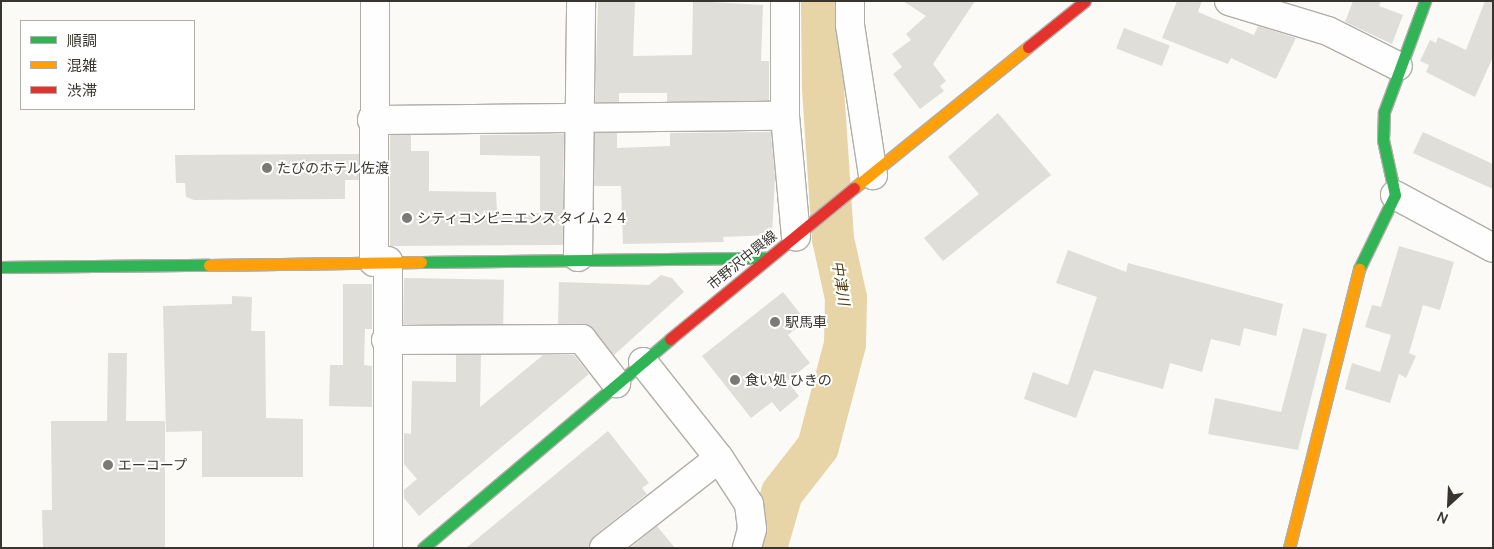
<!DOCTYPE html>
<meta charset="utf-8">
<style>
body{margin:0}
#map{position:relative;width:1494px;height:549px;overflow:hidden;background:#fbfaf6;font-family:Manrope,"Noto Sans JP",sans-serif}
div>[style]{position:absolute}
.river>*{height:42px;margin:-21px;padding:0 21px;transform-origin:21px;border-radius:21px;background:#e7d4a7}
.building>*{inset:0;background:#e0ded9;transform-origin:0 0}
.roads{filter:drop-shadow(1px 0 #b0aea8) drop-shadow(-1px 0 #b0aea8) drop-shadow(0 1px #b0aea8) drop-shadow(0 -1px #b0aea8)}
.street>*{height:28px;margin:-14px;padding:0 14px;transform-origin:14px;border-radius:14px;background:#fefefe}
.fast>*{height:11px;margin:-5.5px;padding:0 5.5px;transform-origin:5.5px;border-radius:5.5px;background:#30b455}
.slow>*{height:11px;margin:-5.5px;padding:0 5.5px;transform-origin:5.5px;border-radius:5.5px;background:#ff9f0a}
.jam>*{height:11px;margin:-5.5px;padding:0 5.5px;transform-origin:5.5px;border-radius:5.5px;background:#e5322d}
.dots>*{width:14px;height:14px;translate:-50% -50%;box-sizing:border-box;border:2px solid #fff;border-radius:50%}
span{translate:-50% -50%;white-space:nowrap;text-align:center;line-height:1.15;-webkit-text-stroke:4px #fff;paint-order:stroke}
.poi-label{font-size:14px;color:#38352e}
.left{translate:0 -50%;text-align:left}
.street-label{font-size:14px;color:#38352e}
.water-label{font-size:15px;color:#52400e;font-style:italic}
.frame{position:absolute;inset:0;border:2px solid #38352e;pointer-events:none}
.legend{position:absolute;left:20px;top:20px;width:175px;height:90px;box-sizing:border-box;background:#fff;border:1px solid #afaeab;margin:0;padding:6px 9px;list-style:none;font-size:15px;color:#38352e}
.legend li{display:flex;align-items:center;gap:10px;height:25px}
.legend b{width:25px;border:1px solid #afaeab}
.north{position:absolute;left:1424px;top:479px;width:50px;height:50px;-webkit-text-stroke:4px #fff;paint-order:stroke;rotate:205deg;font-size:14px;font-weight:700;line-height:20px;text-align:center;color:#38352e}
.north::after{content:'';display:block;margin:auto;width:18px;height:22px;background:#38352e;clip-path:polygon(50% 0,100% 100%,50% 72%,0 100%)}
</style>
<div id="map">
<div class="river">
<i style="left:766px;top:548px;width:57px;rotate:-73.8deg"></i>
<i style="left:782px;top:493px;width:58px;rotate:-52deg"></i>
<i style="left:818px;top:447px;width:106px;rotate:-75.3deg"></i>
<i style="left:845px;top:344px;width:46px;rotate:-88.8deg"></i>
<i style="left:846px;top:298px;width:60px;rotate:-102.4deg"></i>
<i style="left:833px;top:239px;width:151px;rotate:-93.8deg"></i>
<i style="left:823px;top:88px;width:87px;rotate:-90.7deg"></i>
</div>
<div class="building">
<i style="clip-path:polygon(598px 1px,635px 1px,633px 56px,692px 55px,693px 1px,763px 5px,761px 61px,769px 61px,769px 101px,667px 102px,667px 93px,619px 93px,619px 102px,595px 102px)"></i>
<i style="clip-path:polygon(903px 1px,975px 1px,933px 64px,946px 81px,940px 86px,944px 91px,920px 109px,893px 74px,902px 67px,892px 54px,911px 40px,906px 34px,926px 16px)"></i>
<i style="clip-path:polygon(1177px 1px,1202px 1px,1198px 12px,1254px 35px,1258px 26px,1296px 38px,1276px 79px,1231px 58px,1228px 64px,1162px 38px)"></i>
<i style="clip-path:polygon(1353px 1px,1381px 1px,1379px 6px,1403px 15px,1392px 44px,1345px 22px)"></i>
<i style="clip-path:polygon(1485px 1px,1493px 1px,1493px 57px,1475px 97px,1426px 72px,1429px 65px,1420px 61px,1430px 40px,1436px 43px,1438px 37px,1466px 50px)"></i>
<i style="left:1124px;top:28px;width:49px;height:22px;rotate:21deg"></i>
<i style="clip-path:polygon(998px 113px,1051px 175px,943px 261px,924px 238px,979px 194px,948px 157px)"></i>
<i style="clip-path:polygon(771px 132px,775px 177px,772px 235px,723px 237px,724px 242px,623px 244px,621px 186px,594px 186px,595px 133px,617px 133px,617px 148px,670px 146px,670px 133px)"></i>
<i style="clip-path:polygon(1423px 132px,1493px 164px,1493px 189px,1413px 153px)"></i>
<i style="clip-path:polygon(564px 134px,563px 245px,390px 246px,390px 135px,411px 135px,411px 151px,429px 151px,429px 191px,496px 192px,497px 212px,540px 213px,540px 156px,480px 155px,480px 135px)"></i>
<i style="clip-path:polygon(359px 154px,359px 180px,345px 180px,345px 199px,194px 200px,186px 197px,185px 183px,176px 183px,175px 155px)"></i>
<i style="clip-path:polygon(1399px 246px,1454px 262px,1440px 310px,1423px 305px,1409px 353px,1416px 356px,1406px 378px,1399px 374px,1390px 403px,1345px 389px,1352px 363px,1380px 372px,1391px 335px,1365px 327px,1372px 305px,1381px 307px)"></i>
<i style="clip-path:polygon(1068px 250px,1126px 272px,1128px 263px,1283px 304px,1276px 336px,1244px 328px,1240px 346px,1211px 339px,1202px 372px,1170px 363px,1163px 389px,1094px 370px,1076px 418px,1024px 399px,1033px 372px,1068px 385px,1097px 297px,1056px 283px)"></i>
<i style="clip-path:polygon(661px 275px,672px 278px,684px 292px,614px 355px,589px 325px,558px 324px,559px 282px,649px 285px)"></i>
<i style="left:404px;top:278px;width:100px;height:46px;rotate:1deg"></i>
<i style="clip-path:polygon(343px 284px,372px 284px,372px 329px,365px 329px,364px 365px,372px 366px,372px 407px,329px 406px,330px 365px,343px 365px)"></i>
<i style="clip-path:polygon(783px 292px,806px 321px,788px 335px,810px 363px,787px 381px,799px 396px,780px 412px,772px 402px,751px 418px,702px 356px)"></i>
<i style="clip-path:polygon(232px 296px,252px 297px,251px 331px,265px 331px,266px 418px,303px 419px,303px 477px,202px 477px,202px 431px,166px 432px,163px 306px,232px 304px)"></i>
<i style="clip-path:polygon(1303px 328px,1327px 334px,1298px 450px,1208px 434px,1215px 398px,1281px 412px)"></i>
<i style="clip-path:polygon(108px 353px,127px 353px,126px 421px,165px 421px,165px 548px,43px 548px,42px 510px,52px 510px,51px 421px,107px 421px)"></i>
<i style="clip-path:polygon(456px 355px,481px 355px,480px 407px,543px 355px,574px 355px,589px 374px,419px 516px,404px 498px,404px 490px,417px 479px,404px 464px,404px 433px,411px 434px,412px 381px,456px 382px)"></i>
<i style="clip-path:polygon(608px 431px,649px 483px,642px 488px,647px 494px,594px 536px,589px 548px,466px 548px)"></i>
<i style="clip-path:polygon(657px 526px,675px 548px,630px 548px)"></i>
</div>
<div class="roads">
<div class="street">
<i style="left:785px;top:1px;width:115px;rotate:90deg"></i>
<i style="left:785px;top:116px;width:121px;rotate:84.8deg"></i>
<i style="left:850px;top:1px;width:24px;rotate:90deg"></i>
<i style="left:850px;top:25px;width:152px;rotate:81.3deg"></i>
<i style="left:1229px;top:1px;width:103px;rotate:16.9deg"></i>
<i style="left:1328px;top:31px;width:78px;rotate:26.6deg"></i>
<i style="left:372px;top:120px;width:413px;rotate:-0.6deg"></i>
<i style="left:1395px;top:195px;width:111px;rotate:28.4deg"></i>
<i style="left:578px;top:257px;width:256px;rotate:-89.3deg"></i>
<i style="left:374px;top:262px;width:261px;rotate:-89.8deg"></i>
<i style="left:386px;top:340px;width:196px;rotate:-0.3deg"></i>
<i style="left:582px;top:339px;width:56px;rotate:52.3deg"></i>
<i style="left:643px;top:362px;width:122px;rotate:51.6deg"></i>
<i style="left:719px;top:458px;width:55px;rotate:56.9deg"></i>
<i style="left:749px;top:504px;width:25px;rotate:83deg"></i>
<i style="left:752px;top:529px;width:20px;rotate:105deg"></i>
<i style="left:388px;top:548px;width:287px;rotate:-90deg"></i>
<i style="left:604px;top:548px;width:146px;rotate:-38deg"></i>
</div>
<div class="fast">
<i style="left:421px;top:262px;width:347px;rotate:-0.7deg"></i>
<i style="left:1px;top:267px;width:208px;rotate:-0.6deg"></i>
<i style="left:1359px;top:269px;width:82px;rotate:-64.1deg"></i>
<i style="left:1395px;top:195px;width:56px;rotate:-102.3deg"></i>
<i style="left:1383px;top:140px;width:28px;rotate:-88deg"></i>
<i style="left:1384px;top:112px;width:118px;rotate:-69.7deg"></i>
<i style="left:423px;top:548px;width:324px;rotate:-40.2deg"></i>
</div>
<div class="slow">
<i style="left:854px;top:188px;width:224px;rotate:-39deg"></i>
<i style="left:209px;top:265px;width:212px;rotate:-0.8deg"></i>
<i style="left:1289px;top:548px;width:288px;rotate:-75.9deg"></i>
</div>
<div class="jam">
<i style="left:1028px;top:47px;width:73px;rotate:-38.9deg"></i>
<i style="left:670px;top:339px;width:238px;rotate:-39.4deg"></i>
</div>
</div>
<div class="dots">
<i style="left:267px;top:168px;background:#7c7a74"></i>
<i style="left:407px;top:218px;background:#7c7a74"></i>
<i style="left:775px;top:322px;background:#7c7a74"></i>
<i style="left:735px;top:380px;background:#7c7a74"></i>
<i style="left:108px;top:465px;background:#7c7a74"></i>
</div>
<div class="poi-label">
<span class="left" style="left:277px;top:168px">たびのホテル佐渡</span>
<span class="left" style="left:417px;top:218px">シティコンビニエンス タイム２４</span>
<span class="left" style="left:785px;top:322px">駅馬車</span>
<span class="left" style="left:745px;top:380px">食い処 ひきの</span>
<span class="left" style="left:118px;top:465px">エーコープ</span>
</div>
<div class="street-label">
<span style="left:742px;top:260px;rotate:-39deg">市野沢中興線</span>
</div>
<div class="water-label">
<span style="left:841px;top:283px;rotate:81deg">中津川</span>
</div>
<div class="frame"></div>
<ul class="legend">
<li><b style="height:6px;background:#30b455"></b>順調</li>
<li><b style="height:6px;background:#ff9f0a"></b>混雑</li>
<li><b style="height:6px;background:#e5322d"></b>渋滞</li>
</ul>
<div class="north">N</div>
</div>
